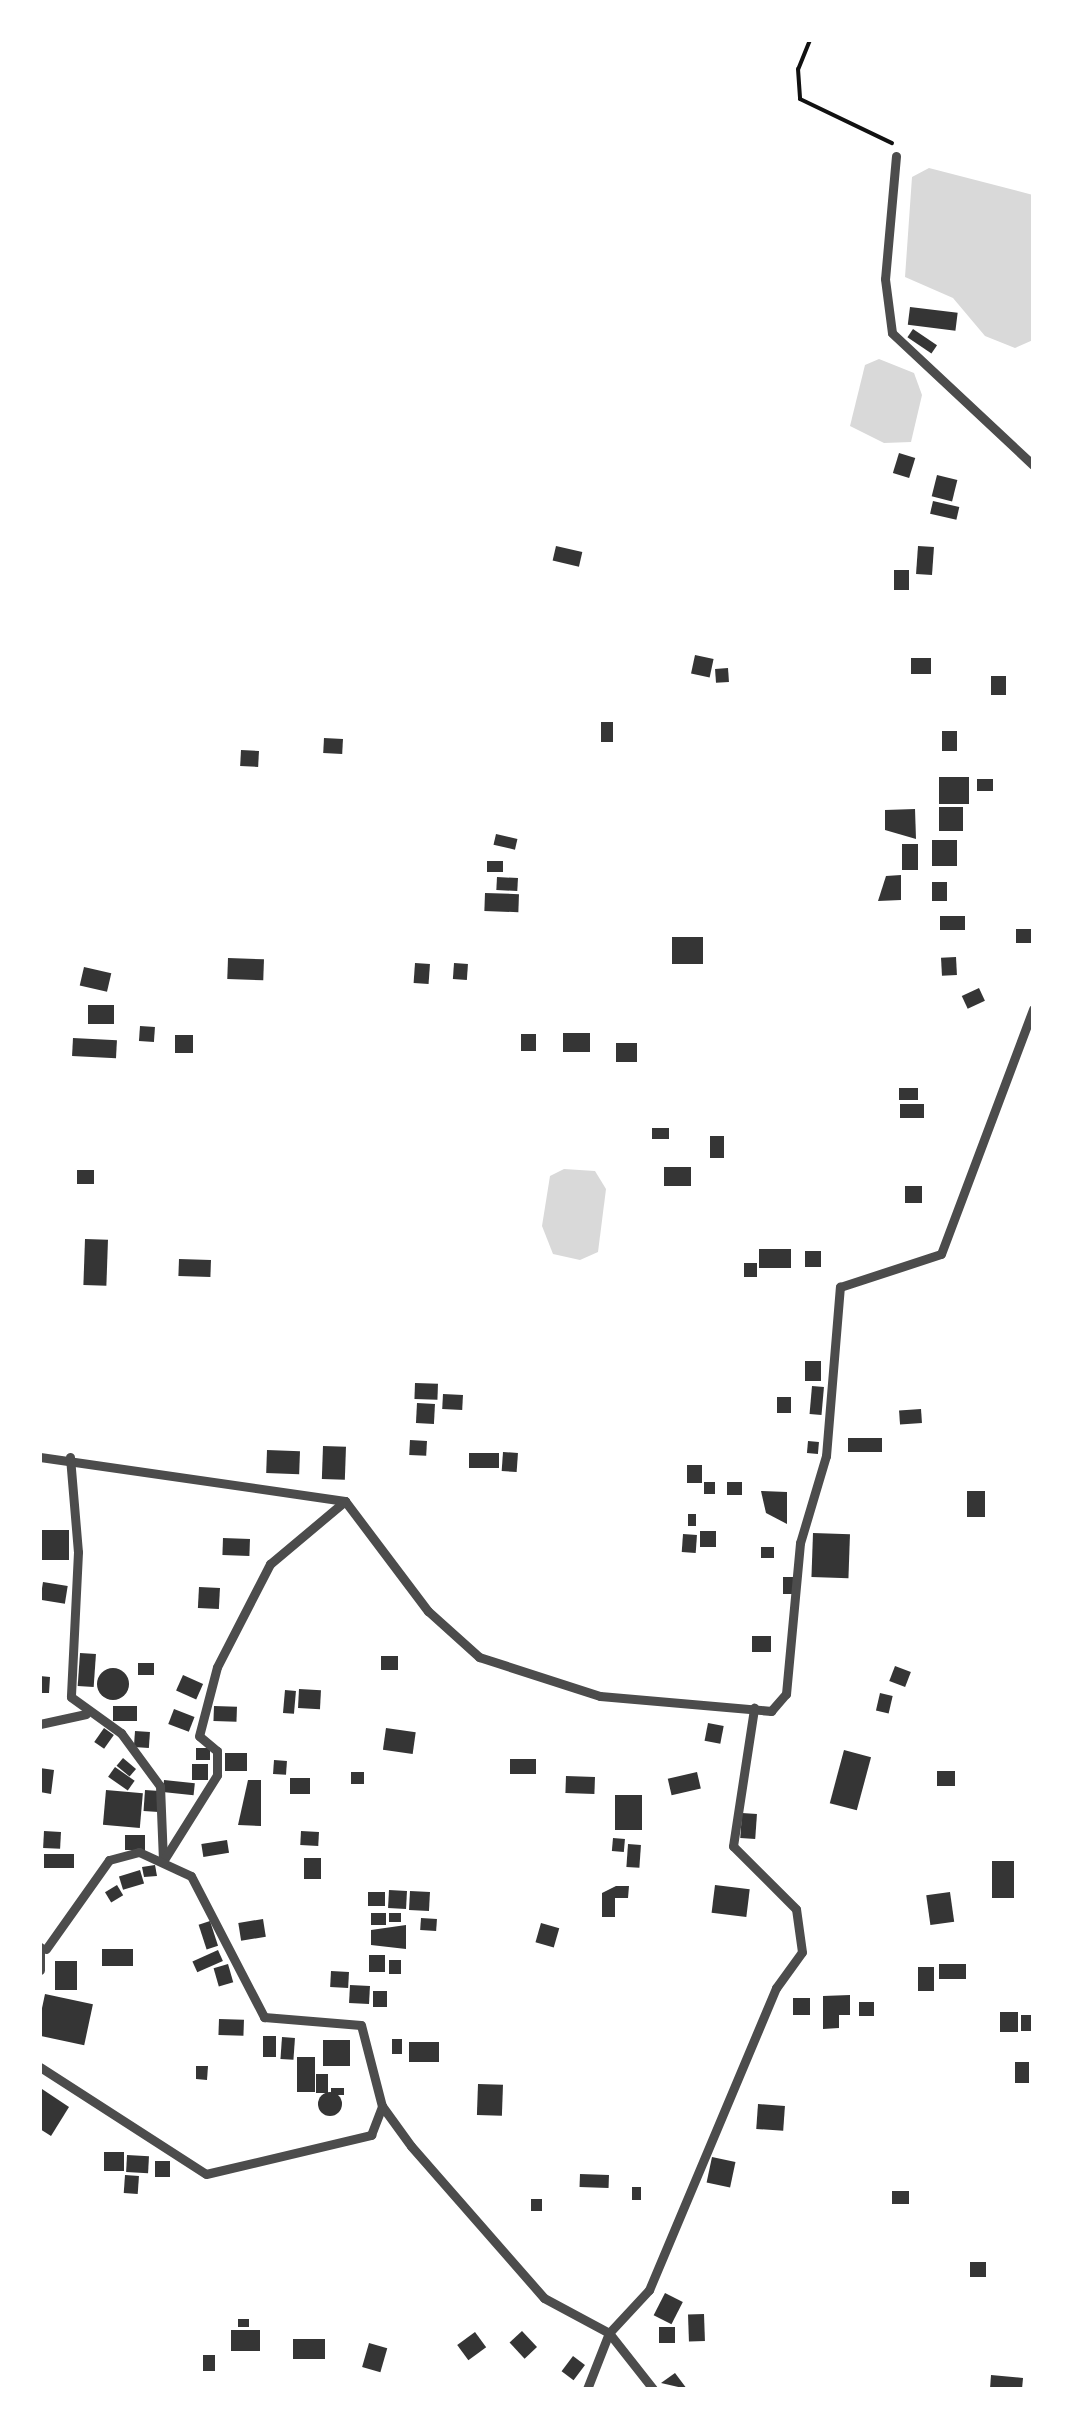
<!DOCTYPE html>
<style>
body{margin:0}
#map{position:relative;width:1073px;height:2429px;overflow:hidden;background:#fff;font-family:Poppins,sans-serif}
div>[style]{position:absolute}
.water>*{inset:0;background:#d9d9d9}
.building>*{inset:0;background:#353535;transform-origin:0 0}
.round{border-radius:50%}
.path>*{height:4px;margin:-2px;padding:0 2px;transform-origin:2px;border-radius:2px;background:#111}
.minor>*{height:9px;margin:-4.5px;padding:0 4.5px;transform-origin:4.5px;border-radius:4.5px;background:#4c4c4c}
span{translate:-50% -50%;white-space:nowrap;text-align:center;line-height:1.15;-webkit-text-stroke:8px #fff;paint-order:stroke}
.frame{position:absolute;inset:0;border:42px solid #fff;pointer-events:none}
</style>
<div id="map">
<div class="water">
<i style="clip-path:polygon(929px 168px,1033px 195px,1033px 340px,1015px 348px,985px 336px,953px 298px,905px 277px,912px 177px)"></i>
<i style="clip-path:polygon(879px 359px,914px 373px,922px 395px,911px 442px,884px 443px,850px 426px,865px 365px)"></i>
<i style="clip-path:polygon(564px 1169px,595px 1171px,606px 1189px,598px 1252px,580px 1260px,553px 1254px,542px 1226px,550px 1176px)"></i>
</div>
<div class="building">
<i style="left:910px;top:307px;width:48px;height:18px;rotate:7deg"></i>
<i style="left:913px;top:329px;width:29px;height:10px;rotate:34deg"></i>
<i style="left:899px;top:453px;width:17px;height:21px;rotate:17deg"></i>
<i style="left:937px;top:475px;width:21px;height:22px;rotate:14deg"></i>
<i style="left:933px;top:501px;width:27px;height:13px;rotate:13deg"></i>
<i style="left:556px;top:546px;width:27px;height:15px;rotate:13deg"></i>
<i style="left:918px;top:546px;width:16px;height:28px;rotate:4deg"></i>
<i style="left:894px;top:570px;width:15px;height:20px"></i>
<i style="left:695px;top:655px;width:19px;height:19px;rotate:12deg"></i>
<i style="left:931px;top:658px;width:16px;height:20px;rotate:90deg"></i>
<i style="left:728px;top:668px;width:14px;height:13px;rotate:86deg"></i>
<i style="left:1006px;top:676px;width:19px;height:15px;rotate:90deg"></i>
<i style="left:601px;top:722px;width:12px;height:20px"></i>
<i style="left:942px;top:731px;width:15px;height:20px"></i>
<i style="left:324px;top:738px;width:19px;height:15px;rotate:3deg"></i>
<i style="left:241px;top:750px;width:18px;height:16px;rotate:3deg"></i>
<i style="left:969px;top:777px;width:27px;height:30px;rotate:90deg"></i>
<i style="left:993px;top:779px;width:12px;height:16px;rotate:90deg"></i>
<i style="left:939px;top:807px;width:24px;height:24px"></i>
<i style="clip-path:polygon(915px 809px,916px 839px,885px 830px,885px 810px)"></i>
<i style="left:496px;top:834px;width:22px;height:11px;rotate:13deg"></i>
<i style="left:957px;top:840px;width:26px;height:25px;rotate:90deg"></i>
<i style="left:902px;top:844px;width:16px;height:26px"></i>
<i style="left:487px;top:861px;width:16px;height:11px"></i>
<i style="clip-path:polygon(901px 875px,901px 900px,878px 901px,886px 876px)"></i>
<i style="left:497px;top:877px;width:21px;height:13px;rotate:3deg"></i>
<i style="left:932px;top:882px;width:15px;height:19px"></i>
<i style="left:485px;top:893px;width:34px;height:18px;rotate:2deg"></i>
<i style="left:965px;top:916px;width:14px;height:25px;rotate:90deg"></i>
<i style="left:1033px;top:929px;width:14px;height:17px;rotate:90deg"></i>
<i style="left:703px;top:937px;width:27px;height:31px;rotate:90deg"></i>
<i style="left:956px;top:957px;width:18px;height:15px;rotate:87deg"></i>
<i style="left:228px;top:958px;width:36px;height:21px;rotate:2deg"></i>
<i style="left:415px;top:963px;width:15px;height:20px;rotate:4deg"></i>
<i style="left:454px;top:963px;width:14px;height:16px;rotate:4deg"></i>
<i style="left:84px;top:967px;width:28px;height:19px;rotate:13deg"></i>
<i style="left:979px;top:988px;width:14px;height:19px;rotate:65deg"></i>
<i style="left:88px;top:1005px;width:26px;height:19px"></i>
<i style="left:140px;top:1026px;width:15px;height:15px;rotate:4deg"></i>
<i style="left:590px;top:1033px;width:19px;height:27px;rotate:90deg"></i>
<i style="left:521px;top:1034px;width:15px;height:17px"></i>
<i style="left:175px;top:1035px;width:18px;height:18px"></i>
<i style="left:73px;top:1038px;width:44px;height:18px;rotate:3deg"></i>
<i style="left:616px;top:1043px;width:21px;height:19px"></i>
<i style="left:899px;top:1088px;width:19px;height:12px"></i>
<i style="left:900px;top:1104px;width:24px;height:14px"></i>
<i style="left:652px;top:1128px;width:17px;height:11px"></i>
<i style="left:710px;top:1136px;width:14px;height:22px"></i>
<i style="left:691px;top:1167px;width:19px;height:27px;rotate:90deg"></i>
<i style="left:77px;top:1170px;width:17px;height:14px"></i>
<i style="left:905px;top:1186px;width:17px;height:17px"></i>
<i style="left:85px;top:1239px;width:23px;height:46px;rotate:2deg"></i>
<i style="left:759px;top:1249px;width:32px;height:19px"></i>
<i style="left:805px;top:1251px;width:16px;height:16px"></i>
<i style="left:179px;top:1259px;width:32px;height:17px;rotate:2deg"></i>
<i style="left:744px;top:1263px;width:13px;height:14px"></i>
<i style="left:805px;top:1361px;width:16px;height:20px"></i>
<i style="left:415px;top:1383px;width:23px;height:16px;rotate:2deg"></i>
<i style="left:812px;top:1386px;width:12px;height:28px;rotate:5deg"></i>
<i style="left:443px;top:1394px;width:20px;height:15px;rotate:3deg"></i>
<i style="left:791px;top:1397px;width:16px;height:14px;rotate:90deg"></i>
<i style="left:417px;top:1403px;width:18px;height:20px;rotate:3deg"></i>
<i style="left:921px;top:1409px;width:14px;height:22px;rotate:86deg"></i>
<i style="left:848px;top:1438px;width:34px;height:14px"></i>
<i style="left:410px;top:1440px;width:17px;height:15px;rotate:3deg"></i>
<i style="left:808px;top:1441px;width:11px;height:12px;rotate:5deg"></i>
<i style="left:323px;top:1446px;width:23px;height:33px;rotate:2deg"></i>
<i style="left:267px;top:1450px;width:33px;height:23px;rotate:2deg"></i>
<i style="left:503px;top:1452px;width:15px;height:19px;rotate:4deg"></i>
<i style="left:469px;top:1453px;width:30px;height:15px"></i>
<i style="left:687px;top:1465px;width:15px;height:18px"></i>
<i style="left:704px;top:1482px;width:11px;height:12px"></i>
<i style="left:727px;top:1482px;width:15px;height:13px"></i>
<i style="clip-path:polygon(761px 1491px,787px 1492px,787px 1524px,766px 1513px)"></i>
<i style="left:967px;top:1491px;width:18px;height:26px"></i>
<i style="left:688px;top:1514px;width:8px;height:12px"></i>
<i style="left:40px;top:1530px;width:29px;height:30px"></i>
<i style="left:700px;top:1531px;width:16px;height:16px"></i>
<i style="left:813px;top:1533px;width:37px;height:44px;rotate:2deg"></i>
<i style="left:683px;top:1534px;width:14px;height:18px;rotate:4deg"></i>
<i style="left:223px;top:1538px;width:27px;height:17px;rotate:2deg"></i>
<i style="left:761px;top:1547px;width:13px;height:11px"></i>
<i style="left:783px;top:1577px;width:13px;height:17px"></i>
<i style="left:43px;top:1582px;width:25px;height:18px;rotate:9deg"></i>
<i style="left:199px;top:1587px;width:21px;height:21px;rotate:3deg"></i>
<i style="left:752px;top:1636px;width:19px;height:16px"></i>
<i style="left:80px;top:1653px;width:16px;height:33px;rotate:4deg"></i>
<i style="left:381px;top:1656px;width:17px;height:14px"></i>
<i style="left:138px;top:1663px;width:16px;height:12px"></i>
<i style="left:895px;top:1666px;width:17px;height:16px;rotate:21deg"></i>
<i class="round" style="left:97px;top:1668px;width:32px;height:32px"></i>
<i style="left:183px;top:1675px;width:22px;height:17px;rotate:24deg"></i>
<i style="clip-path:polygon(40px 1676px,50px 1677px,49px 1693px,40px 1693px)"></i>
<i style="left:299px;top:1689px;width:22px;height:19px;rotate:3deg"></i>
<i style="left:285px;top:1690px;width:11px;height:23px;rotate:5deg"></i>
<i style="left:880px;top:1693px;width:13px;height:18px;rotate:13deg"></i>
<i style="left:113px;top:1706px;width:24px;height:15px"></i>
<i style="left:214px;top:1706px;width:23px;height:15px;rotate:2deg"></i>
<i style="left:174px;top:1709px;width:22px;height:16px;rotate:21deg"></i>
<i style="left:708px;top:1723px;width:16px;height:18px;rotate:11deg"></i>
<i style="left:104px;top:1728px;width:12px;height:17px;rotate:35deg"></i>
<i style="left:386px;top:1728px;width:30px;height:22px;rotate:8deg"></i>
<i style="left:135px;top:1731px;width:15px;height:16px;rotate:4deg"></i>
<i style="left:196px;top:1748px;width:14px;height:12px"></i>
<i style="left:844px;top:1750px;width:28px;height:55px;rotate:15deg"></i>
<i style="left:225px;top:1753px;width:22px;height:18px"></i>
<i style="left:123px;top:1758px;width:17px;height:10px;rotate:40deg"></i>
<i style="left:510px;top:1759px;width:26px;height:15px"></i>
<i style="left:274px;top:1760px;width:13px;height:14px;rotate:4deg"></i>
<i style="left:192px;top:1764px;width:16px;height:16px"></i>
<i style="left:115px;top:1767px;width:24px;height:12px;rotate:35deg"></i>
<i style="clip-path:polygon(40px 1768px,54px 1770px,51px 1794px,40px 1792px)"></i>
<i style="left:937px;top:1771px;width:18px;height:15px"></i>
<i style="left:351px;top:1772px;width:13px;height:12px"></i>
<i style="left:697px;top:1772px;width:17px;height:30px;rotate:77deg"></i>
<i style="left:566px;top:1776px;width:29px;height:17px;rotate:2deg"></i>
<i style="left:290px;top:1778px;width:20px;height:16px"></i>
<i style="left:164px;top:1780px;width:31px;height:12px;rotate:6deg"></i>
<i style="clip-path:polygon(248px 1780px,261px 1780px,261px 1826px,238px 1825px)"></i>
<i style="left:106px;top:1790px;width:37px;height:35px;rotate:5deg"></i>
<i style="left:145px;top:1790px;width:15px;height:21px;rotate:4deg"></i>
<i style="left:615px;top:1795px;width:27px;height:35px"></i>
<i style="left:742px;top:1813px;width:15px;height:25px;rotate:4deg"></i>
<i style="left:44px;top:1831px;width:17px;height:17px;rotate:3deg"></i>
<i style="left:301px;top:1831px;width:18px;height:14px;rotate:3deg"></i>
<i style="left:125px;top:1835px;width:20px;height:15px"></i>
<i style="left:613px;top:1838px;width:12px;height:13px;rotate:5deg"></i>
<i style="left:227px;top:1840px;width:13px;height:26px;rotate:81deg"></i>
<i style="left:628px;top:1844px;width:13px;height:23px;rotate:4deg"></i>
<i style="left:44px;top:1854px;width:30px;height:14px"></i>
<i style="left:304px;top:1858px;width:17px;height:21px"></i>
<i style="left:992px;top:1861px;width:22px;height:37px"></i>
<i style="clip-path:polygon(155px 1865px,157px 1876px,144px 1877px,142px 1867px)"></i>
<i style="left:140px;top:1870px;width:14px;height:22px;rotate:73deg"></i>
<i style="left:117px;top:1885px;width:12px;height:14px;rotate:59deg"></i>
<i style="left:715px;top:1885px;width:35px;height:28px;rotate:7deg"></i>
<i style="clip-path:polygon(616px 1886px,629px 1886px,628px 1898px,615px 1898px,615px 1917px,602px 1917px,602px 1893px)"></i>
<i style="left:389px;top:1890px;width:18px;height:18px;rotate:3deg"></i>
<i style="left:410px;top:1891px;width:20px;height:19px;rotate:3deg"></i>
<i style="left:368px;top:1892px;width:17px;height:14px"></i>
<i style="left:950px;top:1892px;width:30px;height:24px;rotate:82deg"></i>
<i style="left:371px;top:1913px;width:15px;height:12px"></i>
<i style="left:389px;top:1913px;width:12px;height:9px"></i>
<i style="left:421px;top:1918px;width:16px;height:12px;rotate:4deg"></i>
<i style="left:263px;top:1919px;width:18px;height:25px;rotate:81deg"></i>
<i style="left:210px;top:1921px;width:26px;height:12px;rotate:72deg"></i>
<i style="left:541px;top:1923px;width:19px;height:20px;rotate:16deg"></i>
<i style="clip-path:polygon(406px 1925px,406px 1949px,371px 1945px,371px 1930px)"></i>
<i style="left:102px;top:1949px;width:31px;height:17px"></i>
<i style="left:218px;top:1950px;width:12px;height:28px;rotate:66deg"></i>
<i style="left:369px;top:1955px;width:16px;height:17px"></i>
<i style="left:389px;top:1960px;width:12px;height:14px"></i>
<i style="left:55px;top:1961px;width:22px;height:29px"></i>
<i style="left:228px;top:1964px;width:19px;height:15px;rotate:74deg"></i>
<i style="left:966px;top:1964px;width:15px;height:27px;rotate:90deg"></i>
<i style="left:918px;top:1967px;width:16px;height:24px"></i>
<i style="left:331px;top:1971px;width:18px;height:16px;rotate:3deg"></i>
<i style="left:350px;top:1985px;width:20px;height:18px;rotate:3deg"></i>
<i style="left:373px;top:1991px;width:14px;height:16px"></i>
<i style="left:45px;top:1994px;width:49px;height:42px;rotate:12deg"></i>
<i style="clip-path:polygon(850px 1995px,850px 2015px,839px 2015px,839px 2028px,823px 2029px,823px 1996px)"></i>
<i style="left:793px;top:1998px;width:17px;height:17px"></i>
<i style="left:859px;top:2002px;width:15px;height:14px"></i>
<i style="left:1000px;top:2012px;width:18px;height:20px"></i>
<i style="left:1021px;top:2015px;width:12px;height:16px"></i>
<i style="left:219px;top:2019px;width:25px;height:16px;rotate:2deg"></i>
<i style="left:263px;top:2036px;width:13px;height:21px"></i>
<i style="left:282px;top:2037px;width:13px;height:22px;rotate:4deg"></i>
<i style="left:392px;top:2039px;width:10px;height:15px"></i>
<i style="left:323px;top:2040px;width:27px;height:26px"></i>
<i style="left:409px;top:2042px;width:30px;height:20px"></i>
<i style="left:297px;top:2057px;width:18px;height:35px"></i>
<i style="left:1015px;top:2062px;width:14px;height:21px"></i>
<i style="clip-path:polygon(196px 2066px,208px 2066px,207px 2080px,196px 2079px)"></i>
<i style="left:316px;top:2074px;width:12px;height:19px"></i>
<i style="left:478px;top:2084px;width:25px;height:31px;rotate:2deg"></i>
<i style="left:331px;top:2088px;width:13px;height:7px"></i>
<i style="clip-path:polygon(42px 2089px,69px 2107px,51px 2136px,40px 2129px)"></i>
<i class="round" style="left:318px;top:2092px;width:24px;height:24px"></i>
<i style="left:758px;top:2104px;width:27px;height:25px;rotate:4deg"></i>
<i style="left:104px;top:2152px;width:20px;height:19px"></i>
<i style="left:127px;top:2155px;width:22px;height:17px;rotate:3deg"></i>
<i style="left:712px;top:2157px;width:24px;height:26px;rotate:12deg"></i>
<i style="left:155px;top:2161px;width:15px;height:16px"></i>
<i style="left:580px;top:2174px;width:29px;height:13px;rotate:2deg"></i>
<i style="left:125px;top:2175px;width:14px;height:18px;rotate:4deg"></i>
<i style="left:632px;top:2187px;width:9px;height:13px"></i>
<i style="left:892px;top:2191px;width:17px;height:13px"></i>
<i style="left:531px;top:2199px;width:11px;height:12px"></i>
<i style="left:970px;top:2262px;width:16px;height:15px"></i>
<i style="left:665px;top:2293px;width:20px;height:25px;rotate:27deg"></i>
<i style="left:704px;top:2314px;width:27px;height:16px;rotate:88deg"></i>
<i style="left:238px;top:2319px;width:11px;height:8px"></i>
<i style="left:659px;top:2327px;width:16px;height:16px"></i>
<i style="left:231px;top:2330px;width:29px;height:21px"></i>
<i style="left:522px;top:2331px;width:22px;height:17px;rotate:47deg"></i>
<i style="left:475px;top:2332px;width:19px;height:22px;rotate:54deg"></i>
<i style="left:293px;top:2339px;width:32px;height:20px"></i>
<i style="left:369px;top:2343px;width:19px;height:25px;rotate:16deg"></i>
<i style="left:203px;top:2355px;width:12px;height:16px"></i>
<i style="left:573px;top:2356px;width:15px;height:19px;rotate:37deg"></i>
<i style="clip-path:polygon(675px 2373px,687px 2389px,661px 2383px)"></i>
<i style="clip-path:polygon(991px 2375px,1023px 2378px,1022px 2389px,990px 2389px)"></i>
</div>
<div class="path">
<i style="left:810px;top:40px;width:31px;rotate:112deg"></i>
<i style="left:798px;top:69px;width:30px;rotate:86deg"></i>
<i style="left:800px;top:99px;width:102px;rotate:25.6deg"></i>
</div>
<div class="minor">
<i style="left:896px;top:156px;width:123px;rotate:95.1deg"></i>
<i style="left:885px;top:279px;width:54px;rotate:82.6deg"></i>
<i style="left:892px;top:333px;width:193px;rotate:43.1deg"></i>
<i style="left:40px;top:1457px;width:308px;rotate:8.2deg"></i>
<i style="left:345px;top:1501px;width:138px;rotate:53deg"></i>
<i style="left:428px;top:1611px;width:69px;rotate:42deg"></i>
<i style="left:479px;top:1657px;width:127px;rotate:17.9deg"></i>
<i style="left:600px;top:1696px;width:172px;rotate:5deg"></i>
<i style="left:771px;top:1711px;width:23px;rotate:-49deg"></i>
<i style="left:786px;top:1694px;width:152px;rotate:-84.7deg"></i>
<i style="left:800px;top:1543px;width:91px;rotate:-73.4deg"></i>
<i style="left:826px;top:1456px;width:170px;rotate:-85.3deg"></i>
<i style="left:840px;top:1287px;width:106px;rotate:-18.1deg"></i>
<i style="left:941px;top:1254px;width:262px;rotate:-69.4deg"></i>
<i style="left:70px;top:1457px;width:95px;rotate:85.2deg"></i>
<i style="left:78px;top:1552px;width:145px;rotate:92.8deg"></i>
<i style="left:71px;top:1697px;width:62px;rotate:35.8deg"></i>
<i style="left:121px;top:1733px;width:66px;rotate:53.7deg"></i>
<i style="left:160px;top:1786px;width:74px;rotate:87.7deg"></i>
<i style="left:40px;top:1724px;width:47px;rotate:-12.3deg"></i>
<i style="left:165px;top:1858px;width:98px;rotate:-57.9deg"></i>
<i style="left:217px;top:1775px;width:24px;rotate:-90deg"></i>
<i style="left:217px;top:1751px;width:23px;rotate:-140deg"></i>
<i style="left:199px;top:1736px;width:71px;rotate:-75.4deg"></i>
<i style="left:217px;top:1667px;width:116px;rotate:-62.8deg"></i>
<i style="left:270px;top:1564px;width:98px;rotate:-40deg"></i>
<i style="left:46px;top:1949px;width:109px;rotate:-54.7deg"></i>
<i style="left:109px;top:1860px;width:31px;rotate:-15deg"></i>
<i style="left:139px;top:1852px;width:57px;rotate:24.8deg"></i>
<i style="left:191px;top:1876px;width:159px;rotate:62.6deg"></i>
<i style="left:264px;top:2017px;width:97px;rotate:4.7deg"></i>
<i style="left:361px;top:2025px;width:84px;rotate:75.5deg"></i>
<i style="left:382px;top:2106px;width:49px;rotate:54.1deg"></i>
<i style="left:411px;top:2146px;width:202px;rotate:48.8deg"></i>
<i style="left:544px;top:2298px;width:74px;rotate:28.3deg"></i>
<i style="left:609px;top:2333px;width:59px;rotate:-47.1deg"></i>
<i style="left:649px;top:2290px;width:328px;rotate:-67.2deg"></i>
<i style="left:776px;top:1988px;width:44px;rotate:-54.2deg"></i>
<i style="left:802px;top:1952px;width:43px;rotate:-97.9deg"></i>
<i style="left:796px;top:1909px;width:89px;rotate:-135deg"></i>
<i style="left:733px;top:1846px;width:140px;rotate:-81.3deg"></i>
<i style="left:40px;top:1970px;width:23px;rotate:-90deg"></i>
<i style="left:40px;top:2067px;width:197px;rotate:32.8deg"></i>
<i style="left:206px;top:2174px;width:170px;rotate:-13.3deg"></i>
<i style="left:371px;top:2135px;width:31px;rotate:-69deg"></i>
<i style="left:587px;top:2389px;width:60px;rotate:-68.6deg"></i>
<i style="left:609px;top:2333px;width:71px;rotate:51.8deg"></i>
</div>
<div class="frame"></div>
</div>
